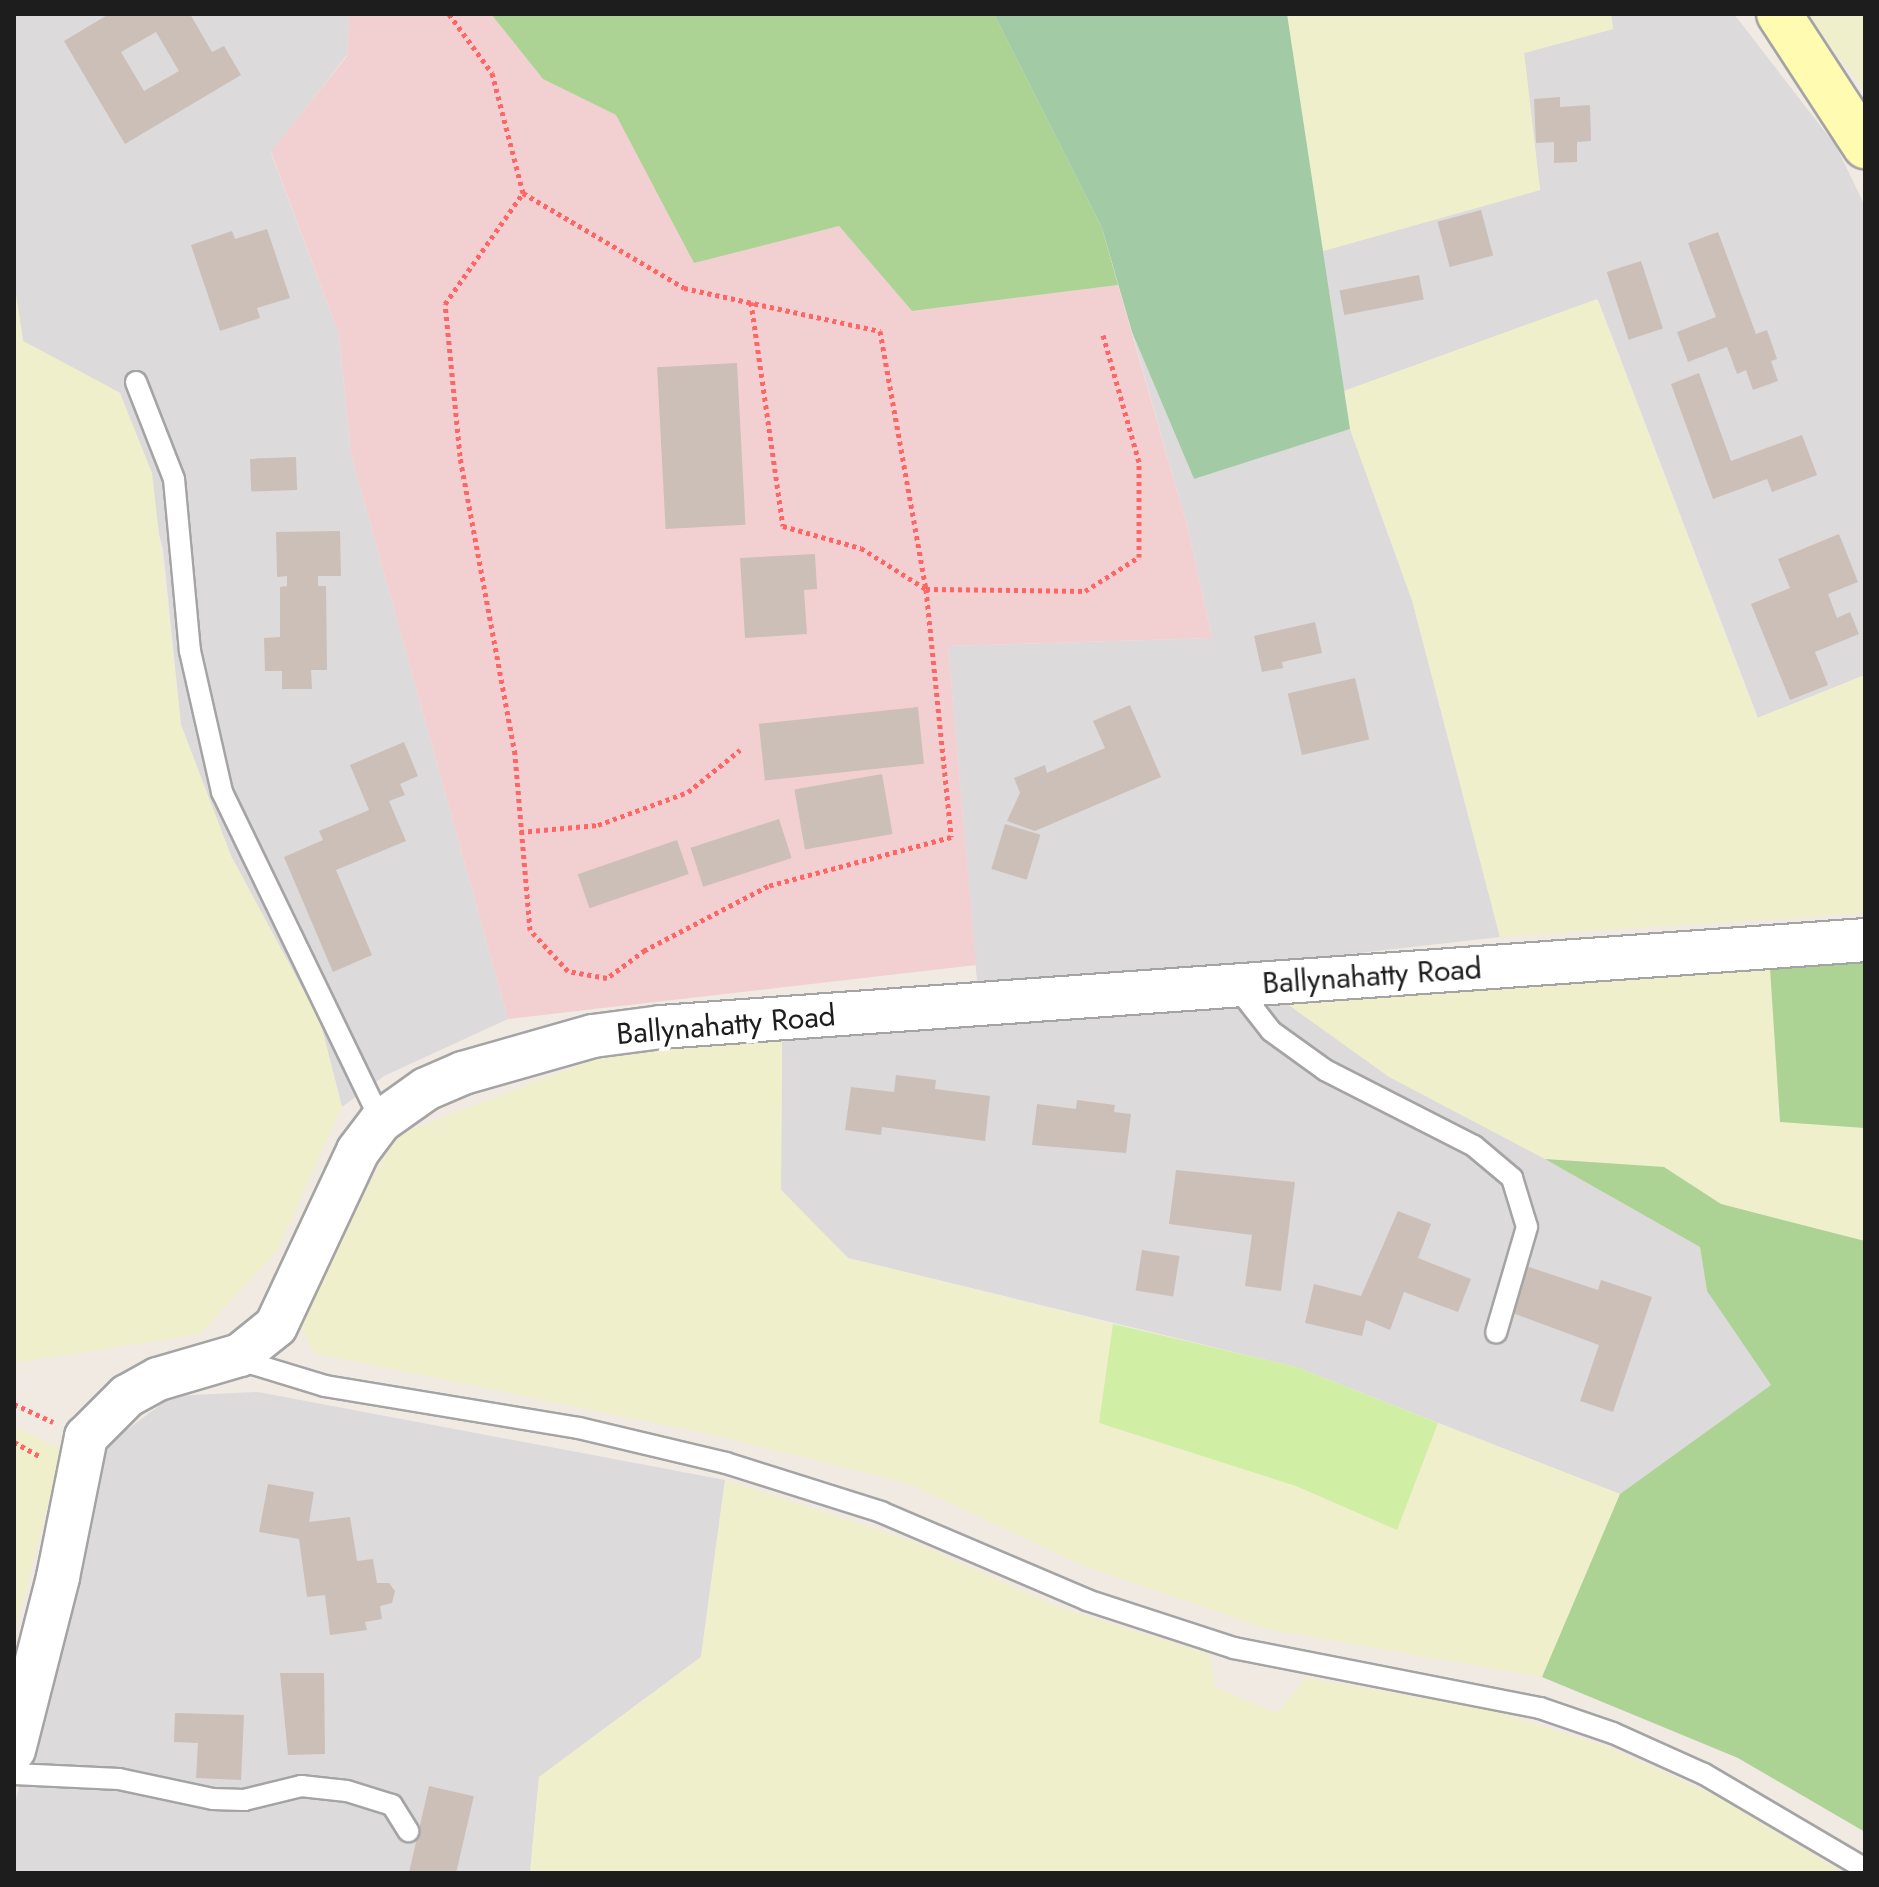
<!DOCTYPE html>
<style>
body{margin:0}
#map{position:relative;width:1879px;height:1887px;overflow:hidden;background:#f0eae2;font-family:Jost,sans-serif}
div>[style]{position:absolute}
.residential>*{inset:0;background:#dcdada}
.commercial>*{inset:0;background:#f2d0d2}
.farmland>*{inset:0;background:#f0efcc}
.grass>*{inset:0;background:#d0eea4}
.forest>*{inset:0;background:#acd294}
.cemetery>*{inset:0;background:#a2caa4}
.building>*{inset:0;background:#ccbfb8;transform-origin:0 0}
.path>*{height:5px;margin-top:-2.5px;transform-origin:0;background:repeating-linear-gradient(90deg,#ff6564 0 4px,transparent 0 8px)}
.roads{filter:drop-shadow(2px 0 #a4a4a4) drop-shadow(-2px 0 #a4a4a4) drop-shadow(0 2px #a4a4a4) drop-shadow(0 -2px #a4a4a4)}
.service>*{height:20px;margin:-10px;padding:0 10px;transform-origin:10px;border-radius:10px;background:#fff}
.minor>*{height:42px;margin:-21px;padding:0 21px;transform-origin:21px;border-radius:21px;background:#fff}
.secondary>*{height:44px;margin:-22px;padding:0 22px;transform-origin:22px;border-radius:22px;background:#fffbb1}
span{translate:-50% -50%;white-space:nowrap;text-align:center;line-height:1.15;-webkit-text-stroke:8px #fff;paint-order:stroke}
.street-label{font-size:30px;color:#1d1d1d}
.frame{position:absolute;inset:0;border:16px solid #1d1d1d;pointer-events:none}
</style>
<div id="map">
<div class="residential">
<i style="clip-path:polygon(14px 14px,349px 14px,347px 55px,271px 153px,339px 334px,351px 454px,508px 1019px,384px 1076px,342px 1107px,320px 1021px,231px 856px,181px 725px,163px 549px,120px 393px,23px 341px,14px 282px)"></i>
<i style="clip-path:polygon(1611px 14px,1734px 14px,1836px 146px,1865px 206px,1865px 675px,1758px 718px,1598px 300px,1344px 391px,1323px 251px,1540px 190px,1524px 53px,1613px 29px)"></i>
<i style="clip-path:polygon(1132px 332px,1194px 479px,1350px 429px,1412px 600px,1500px 937px,1269px 963px,1526px 1148px,1700px 1247px,1707px 1291px,1771px 1385px,1620px 1494px,1296px 1367px,848px 1258px,781px 1190px,782px 1036px,981px 1027px,948px 646px,1212px 638px,1188px 529px)"></i>
<i style="clip-path:polygon(258px 1392px,725px 1480px,701px 1657px,539px 1777px,530px 1873px,14px 1873px,14px 1806px,68px 1613px,100px 1450px,172px 1396px)"></i>
</div>
<div class="commercial">
<i style="clip-path:polygon(349px 14px,491px 14px,543px 79px,616px 115px,695px 262px,839px 226px,912px 311px,1118px 285px,1188px 529px,1212px 638px,948px 646px,976px 965px,508px 1019px,351px 454px,339px 334px,271px 152px,347px 56px)"></i>
</div>
<div class="farmland">
<i style="clip-path:polygon(1287px 14px,1611px 14px,1613px 29px,1524px 53px,1540px 190px,1323px 251px)"></i>
<i style="clip-path:polygon(1806px 14px,1865px 14px,1865px 93px,1860px 84px)"></i>
<i style="clip-path:polygon(14px 282px,23px 341px,120px 393px,152px 473px,181px 725px,231px 856px,320px 1021px,342px 1107px,277px 1251px,200px 1334px,21px 1362px,14px 1360px)"></i>
<i style="clip-path:polygon(1597px 299px,1757px 718px,1865px 675px,1865px 913px,1500px 937px,1412px 600px,1350px 429px,1344px 391px)"></i>
<i style="clip-path:polygon(1770px 968px,1780px 1121px,1865px 1128px,1865px 1241px,1721px 1204px,1664px 1167px,1545px 1159px,1389px 1077px,1276px 996px)"></i>
<i style="clip-path:polygon(782px 1036px,781px 1190px,848px 1258px,1113px 1324px,1100px 1423px,1296px 1486px,1397px 1529px,1438px 1423px,1620px 1494px,1542px 1677px,1267px 1629px,1081px 1565px,907px 1483px,705px 1433px,314px 1353px,298px 1320px,395px 1136px,606px 1055px)"></i>
<i style="clip-path:polygon(14px 1426px,62px 1450px,14px 1634px)"></i>
<i style="clip-path:polygon(725px 1480px,912px 1541px,1055px 1606px,1209px 1654px,1215px 1687px,1277px 1713px,1306px 1678px,1488px 1709px,1605px 1746px,1714px 1795px,1844px 1873px,530px 1873px,539px 1777px,701px 1657px)"></i>
</div>
<div class="grass">
<i style="clip-path:polygon(1113px 1324px,1296px 1367px,1438px 1423px,1397px 1530px,1296px 1486px,1099px 1423px)"></i>
</div>
<div class="forest">
<i style="clip-path:polygon(491px 14px,994px 14px,1102px 228px,1118px 285px,912px 311px,839px 226px,694px 263px,616px 115px,543px 79px)"></i>
<i style="clip-path:polygon(1865px 960px,1865px 1128px,1780px 1122px,1770px 968px)"></i>
<i style="clip-path:polygon(1545px 1159px,1664px 1167px,1721px 1204px,1865px 1241px,1865px 1832px,1738px 1758px,1542px 1677px,1620px 1494px,1771px 1385px,1707px 1291px,1700px 1247px)"></i>
</div>
<div class="cemetery">
<i style="clip-path:polygon(994px 14px,1287px 14px,1350px 429px,1194px 479px,1132px 332px,1102px 228px)"></i>
</div>
<div class="building">
<i style="clip-path:polygon(evenodd,109px 14px,190px 14px,212px 52px,224px 46px,241px 75px,125px 144px,64px 41px,109px 14px,156px 32px,179px 71px,144px 91px,121px 52px,156px 32px)"></i>
<i style="clip-path:polygon(1560px 97px,1560px 107px,1590px 105px,1591px 141px,1577px 142px,1577px 162px,1554px 163px,1554px 142px,1536px 143px,1534px 99px)"></i>
<i style="left:1481px;top:210px;width:47px;height:45px;rotate:75deg"></i>
<i style="clip-path:polygon(267px 229px,290px 298px,257px 308px,260px 318px,220px 331px,191px 245px,232px 231px,235px 239px)"></i>
<i style="clip-path:polygon(1718px 232px,1756px 334px,1767px 330px,1777px 359px,1771px 361px,1778px 381px,1753px 390px,1746px 370px,1737px 374px,1727px 347px,1688px 362px,1677px 332px,1716px 317px,1688px 243px)"></i>
<i style="left:1641px;top:261px;width:71px;height:36px;rotate:72deg"></i>
<i style="left:1419px;top:275px;width:25px;height:81px;rotate:79deg"></i>
<i style="left:737px;top:363px;width:162px;height:80px;rotate:87deg"></i>
<i style="clip-path:polygon(1699px 373px,1731px 461px,1802px 435px,1817px 475px,1772px 492px,1767px 479px,1713px 499px,1671px 384px)"></i>
<i style="left:296px;top:457px;width:33px;height:46px;rotate:88deg"></i>
<i style="clip-path:polygon(340px 531px,341px 576px,318px 576px,318px 586px,326px 586px,327px 670px,311px 670px,312px 689px,282px 689px,282px 671px,265px 671px,264px 638px,280px 637px,280px 587px,287px 586px,287px 576px,277px 577px,276px 532px)"></i>
<i style="clip-path:polygon(1839px 534px,1858px 582px,1828px 594px,1837px 618px,1850px 612px,1859px 634px,1815px 652px,1828px 685px,1790px 700px,1751px 604px,1790px 588px,1778px 559px)"></i>
<i style="clip-path:polygon(815px 554px,817px 589px,804px 590px,807px 634px,745px 638px,740px 558px)"></i>
<i style="clip-path:polygon(1315px 622px,1322px 653px,1282px 662px,1283px 668px,1262px 672px,1254px 636px)"></i>
<i style="left:1355px;top:678px;width:63px;height:69px;rotate:77deg"></i>
<i style="clip-path:polygon(1130px 705px,1161px 777px,1035px 831px,1007px 821px,1020px 793px,1014px 778px,1045px 765px,1047px 773px,1105px 748px,1093px 721px)"></i>
<i style="left:918px;top:707px;width:57px;height:160px;rotate:84deg"></i>
<i style="clip-path:polygon(404px 742px,418px 776px,400px 784px,405px 795px,389px 801px,406px 841px,336px 870px,372px 955px,333px 972px,284px 857px,323px 840px,319px 831px,369px 810px,350px 765px)"></i>
<i style="left:882px;top:774px;width:61px;height:89px;rotate:80deg"></i>
<i style="left:779px;top:819px;width:41px;height:93px;rotate:72deg"></i>
<i style="left:1005px;top:824px;width:37px;height:47px;rotate:17deg"></i>
<i style="left:677px;top:840px;width:36px;height:105px;rotate:71deg"></i>
<i style="clip-path:polygon(896px 1075px,936px 1080px,935px 1089px,990px 1096px,985px 1141px,882px 1127px,881px 1135px,845px 1130px,851px 1087px,894px 1092px)"></i>
<i style="clip-path:polygon(1077px 1100px,1115px 1105px,1114px 1112px,1131px 1114px,1126px 1153px,1032px 1145px,1037px 1104px,1076px 1109px)"></i>
<i style="clip-path:polygon(1176px 1170px,1295px 1182px,1281px 1291px,1245px 1286px,1252px 1235px,1169px 1224px)"></i>
<i style="clip-path:polygon(1398px 1211px,1431px 1224px,1418px 1258px,1471px 1279px,1458px 1312px,1404px 1292px,1390px 1330px,1366px 1320px,1362px 1336px,1305px 1323px,1314px 1284px,1361px 1296px)"></i>
<i style="left:1142px;top:1250px;width:38px;height:41px;rotate:9deg"></i>
<i style="clip-path:polygon(1526px 1266px,1598px 1290px,1601px 1280px,1652px 1297px,1613px 1412px,1580px 1401px,1599px 1345px,1510px 1312px)"></i>
<i style="clip-path:polygon(268px 1484px,314px 1492px,309px 1522px,350px 1517px,357px 1561px,373px 1559px,377px 1583px,389px 1583px,395px 1591px,392px 1603px,380px 1606px,382px 1619px,365px 1622px,367px 1630px,330px 1635px,325px 1595px,307px 1597px,299px 1539px,259px 1532px)"></i>
<i style="clip-path:polygon(280px 1673px,324px 1673px,325px 1754px,288px 1755px)"></i>
<i style="clip-path:polygon(175px 1713px,244px 1715px,241px 1780px,196px 1778px,198px 1743px,174px 1742px)"></i>
<i style="left:429px;top:1786px;width:46px;height:89px;rotate:13deg"></i>
</div>
<div class="path">
<i style="left:449px;top:14px;width:73px;rotate:53.9deg"></i>
<i style="left:492px;top:73px;width:124px;rotate:75.5deg"></i>
<i style="left:523px;top:193px;width:187px;rotate:30.5deg"></i>
<i style="left:684px;top:288px;width:201px;rotate:12.4deg"></i>
<i style="left:880px;top:331px;width:262px;rotate:79.9deg"></i>
<i style="left:926px;top:589px;width:249px;rotate:84.2deg"></i>
<i style="left:951px;top:837px;width:189px;rotate:165deg"></i>
<i style="left:768px;top:886px;width:139px;rotate:152.5deg"></i>
<i style="left:645px;top:950px;width:47px;rotate:143.6deg"></i>
<i style="left:607px;top:978px;width:40px;rotate:-170deg"></i>
<i style="left:568px;top:971px;width:56px;rotate:-132.8deg"></i>
<i style="left:530px;top:930px;width:177px;rotate:-94.9deg"></i>
<i style="left:515px;top:754px;width:303px;rotate:-100.5deg"></i>
<i style="left:460px;top:456px;width:153px;rotate:-95.6deg"></i>
<i style="left:445px;top:304px;width:136px;rotate:-54.9deg"></i>
<i style="left:751px;top:302px;width:226px;rotate:81.9deg"></i>
<i style="left:783px;top:526px;width:81px;rotate:15.8deg"></i>
<i style="left:861px;top:548px;width:77px;rotate:32.2deg"></i>
<i style="left:926px;top:589px;width:159px;rotate:0.7deg"></i>
<i style="left:1085px;top:591px;width:64px;rotate:-32.2deg"></i>
<i style="left:1139px;top:557px;width:95px;rotate:-90deg"></i>
<i style="left:1139px;top:462px;width:132px;rotate:-105.8deg"></i>
<i style="left:520px;top:832px;width:78px;rotate:-5.1deg"></i>
<i style="left:598px;top:825px;width:96px;rotate:-20.1deg"></i>
<i style="left:688px;top:792px;width:67px;rotate:-38.9deg"></i>
<i style="left:14px;top:1404px;width:43px;rotate:24.8deg"></i>
<i style="left:14px;top:1442px;width:31px;rotate:29deg"></i>
</div>
<div class="roads">
<div class="service">
<i style="left:136px;top:382px;width:104px;rotate:68.6deg"></i>
<i style="left:174px;top:479px;width:173px;rotate:84.7deg"></i>
<i style="left:190px;top:651px;width:145px;rotate:77.2deg"></i>
<i style="left:222px;top:792px;width:365px;rotate:64.2deg"></i>
<i style="left:1236px;top:986px;width:57px;rotate:52.1deg"></i>
<i style="left:1271px;top:1031px;width:67px;rotate:35.8deg"></i>
<i style="left:1325px;top:1070px;width:167px;rotate:27deg"></i>
<i style="left:1474px;top:1146px;width:50px;rotate:40.1deg"></i>
<i style="left:1512px;top:1178px;width:51px;rotate:73deg"></i>
<i style="left:1527px;top:1227px;width:110px;rotate:106.3deg"></i>
<i style="left:240px;top:1355px;width:16px;rotate:35deg"></i>
<i style="left:253px;top:1364px;width:75px;rotate:17deg"></i>
<i style="left:325px;top:1386px;width:257px;rotate:9.4deg"></i>
<i style="left:579px;top:1428px;width:151px;rotate:13.4deg"></i>
<i style="left:726px;top:1463px;width:163px;rotate:17.5deg"></i>
<i style="left:881px;top:1512px;width:224px;rotate:23.1deg"></i>
<i style="left:1087px;top:1600px;width:155px;rotate:18.1deg"></i>
<i style="left:1234px;top:1648px;width:312px;rotate:11.1deg"></i>
<i style="left:1540px;top:1708px;width:77px;rotate:18.9deg"></i>
<i style="left:1613px;top:1733px;width:100px;rotate:24.3deg"></i>
<i style="left:1704px;top:1774px;width:187px;rotate:30.5deg"></i>
<i style="left:14px;top:1774px;width:105px;rotate:2.7deg"></i>
<i style="left:119px;top:1779px;width:96px;rotate:12deg"></i>
<i style="left:213px;top:1799px;width:31px;rotate:2deg"></i>
<i style="left:244px;top:1800px;width:59px;rotate:-13.8deg"></i>
<i style="left:301px;top:1786px;width:46px;rotate:6.2deg"></i>
<i style="left:347px;top:1791px;width:47px;rotate:17.3deg"></i>
<i style="left:392px;top:1805px;width:31px;rotate:58deg"></i>
</div>
<div class="minor">
<i style="left:14px;top:1750px;width:179px;rotate:-75.7deg"></i>
<i style="left:58px;top:1577px;width:143px;rotate:-78.7deg"></i>
<i style="left:86px;top:1437px;width:58px;rotate:-45deg"></i>
<i style="left:127px;top:1396px;width:35px;rotate:-29deg"></i>
<i style="left:158px;top:1379px;width:85px;rotate:-16.3deg"></i>
<i style="left:240px;top:1355px;width:46px;rotate:-38.9deg"></i>
<i style="left:276px;top:1326px;width:193px;rotate:-64.9deg"></i>
<i style="left:358px;top:1151px;width:38px;rotate:-53deg"></i>
<i style="left:381px;top:1121px;width:55px;rotate:-35.4deg"></i>
<i style="left:426px;top:1089px;width:40px;rotate:-23.4deg"></i>
<i style="left:463px;top:1073px;width:135px;rotate:-15.9deg"></i>
<i style="left:593px;top:1036px;width:69px;rotate:-7.5deg"></i>
<i style="left:661px;top:1027px;width:1207px;rotate:-4.13deg"></i>
</div>
<div class="secondary">
<i style="left:1779px;top:14px;width:158px;rotate:56.9deg"></i>
</div>
</div>
<div class="street-label">
<span style="left:1372px;top:976px;rotate:-4deg">Ballynahatty Road</span>
<span style="left:726px;top:1025px;rotate:-5deg">Ballynahatty Road</span>
</div>
<div class="frame"></div>
</div>
